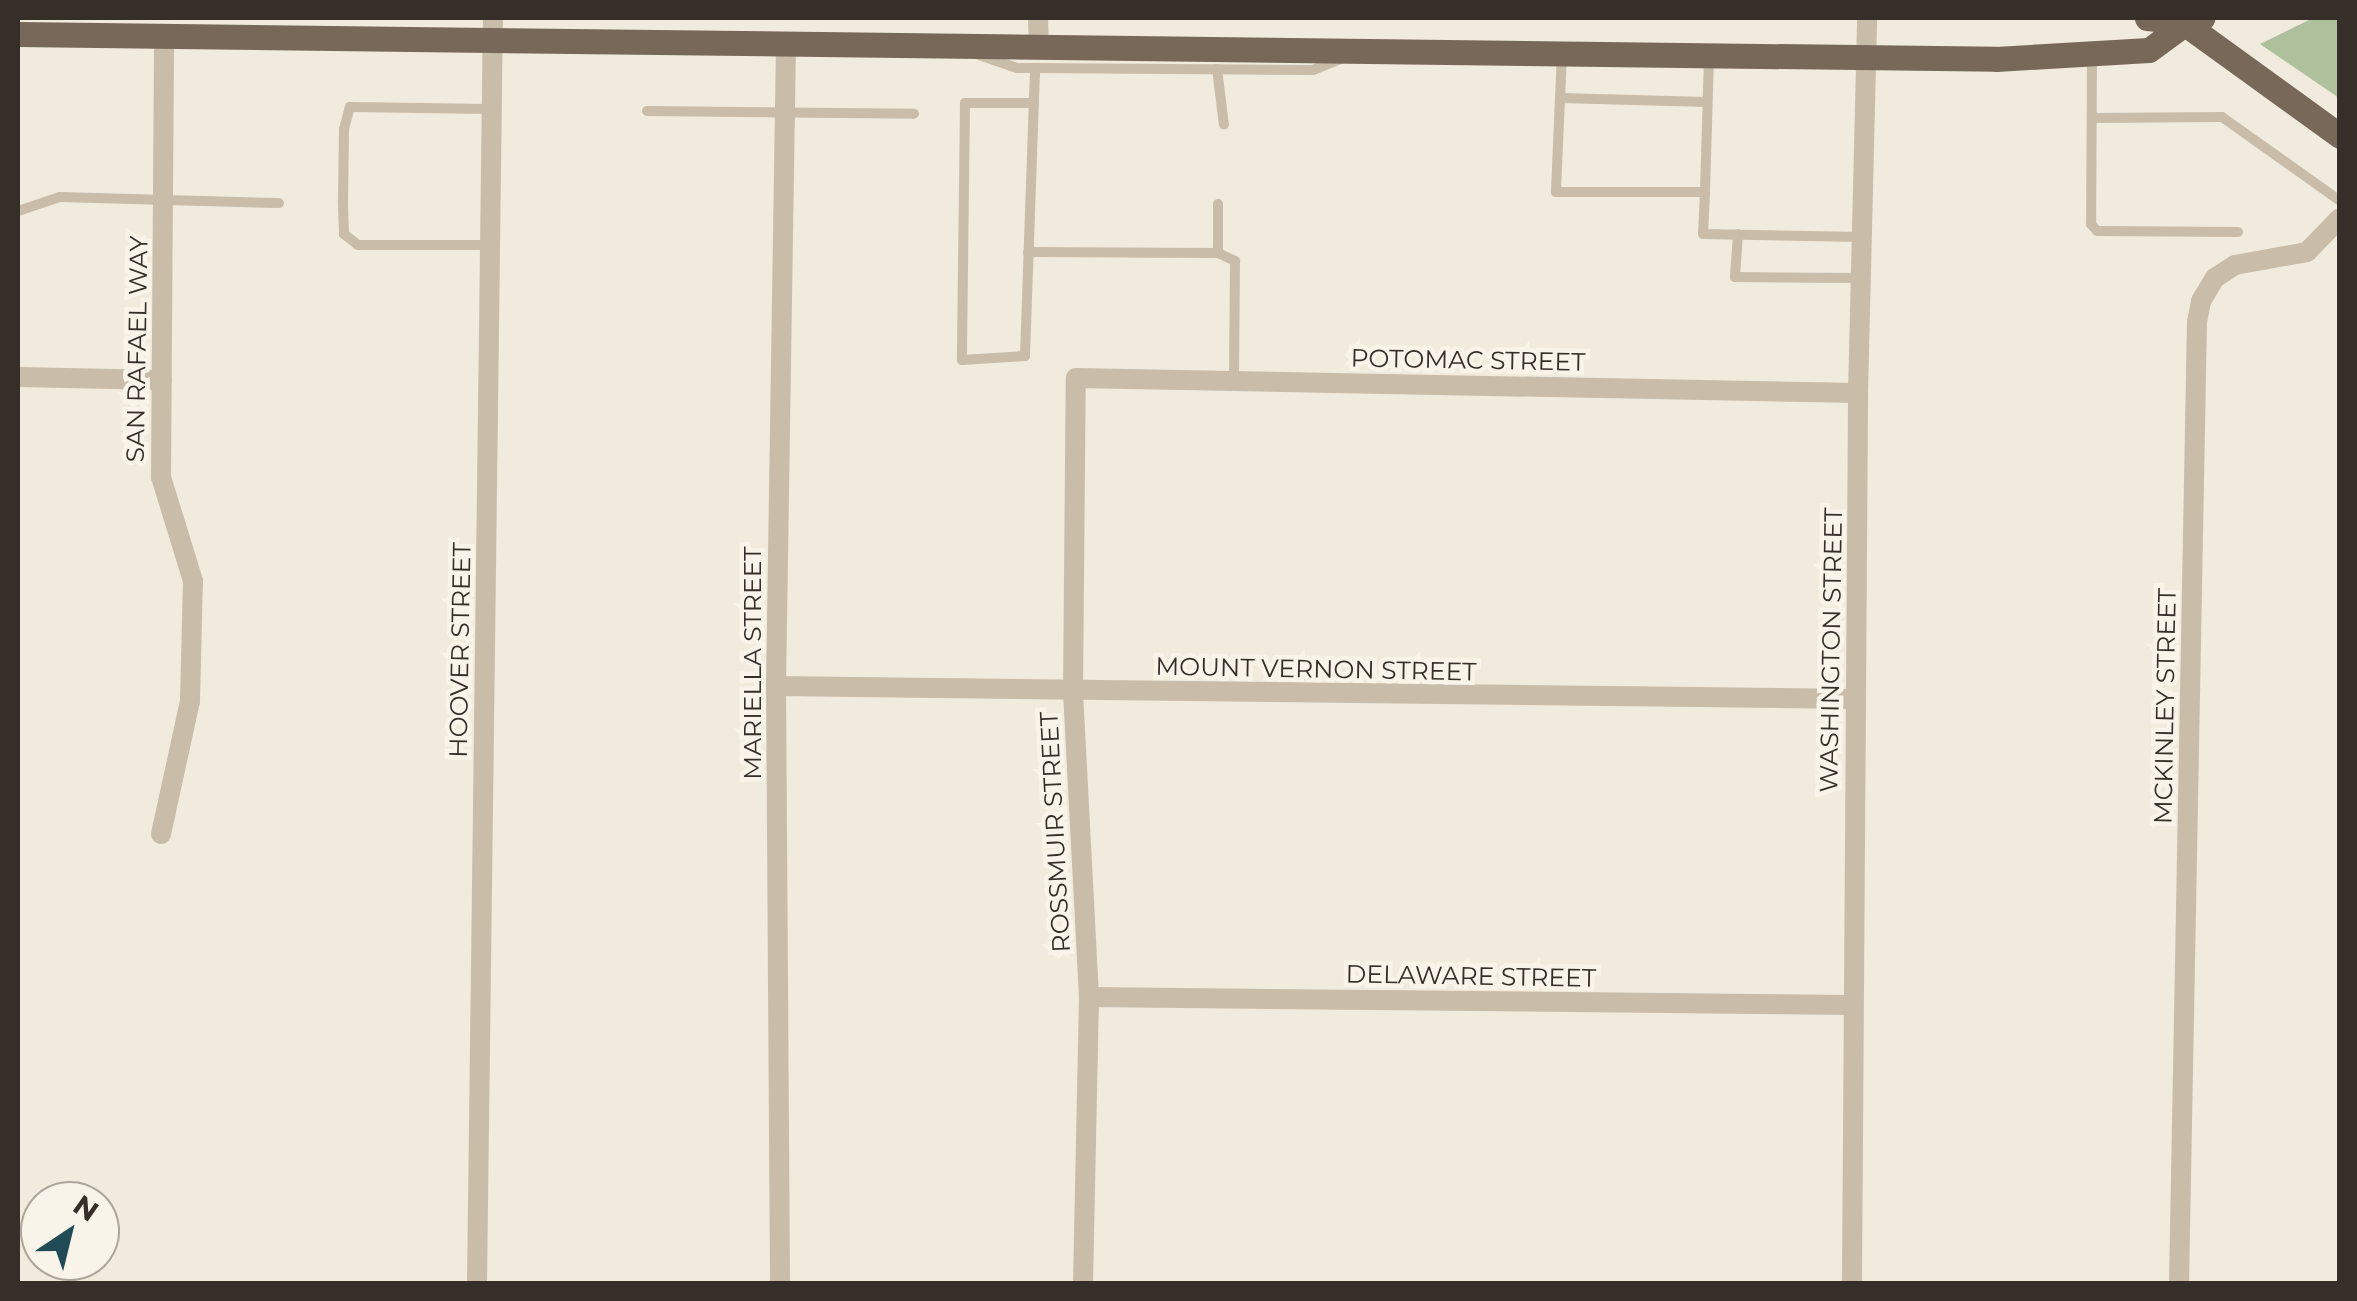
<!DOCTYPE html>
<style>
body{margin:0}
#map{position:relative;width:2357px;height:1301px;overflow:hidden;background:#f1ebdd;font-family:Montserrat,sans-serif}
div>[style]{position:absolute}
.green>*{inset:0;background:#afc09d}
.lane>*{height:10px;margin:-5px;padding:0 5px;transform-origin:5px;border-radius:5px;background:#c9bca9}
.street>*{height:20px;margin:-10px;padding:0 10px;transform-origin:10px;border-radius:10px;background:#c9bca9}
.primary>*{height:25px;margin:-12.5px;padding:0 12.5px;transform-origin:12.5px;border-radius:12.5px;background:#78685a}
span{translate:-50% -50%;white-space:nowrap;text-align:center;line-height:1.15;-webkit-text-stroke:9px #f9f4e9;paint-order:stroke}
.street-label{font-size:25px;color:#362f29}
.frame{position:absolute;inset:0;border:20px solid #362f29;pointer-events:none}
.north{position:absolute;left:20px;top:1181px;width:100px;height:100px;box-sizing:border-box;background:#f9f4e9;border:2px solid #aba59c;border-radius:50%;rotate:35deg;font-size:28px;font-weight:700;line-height:40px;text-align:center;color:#362f29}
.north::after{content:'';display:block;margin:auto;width:35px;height:45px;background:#204b56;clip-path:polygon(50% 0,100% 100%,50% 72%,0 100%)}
</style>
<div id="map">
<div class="green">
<i style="clip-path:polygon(2313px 18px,2339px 18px,2339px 98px,2260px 44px)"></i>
</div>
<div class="lane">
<i style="left:1562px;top:53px;width:139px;rotate:92.5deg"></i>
<i style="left:1556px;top:192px;width:149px"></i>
<i style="left:1705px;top:192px;width:135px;rotate:-88.3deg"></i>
<i style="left:979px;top:55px;width:40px;rotate:18.9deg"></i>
<i style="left:1017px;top:68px;width:18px"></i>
<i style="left:1035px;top:68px;width:278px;rotate:0.4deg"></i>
<i style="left:1313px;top:70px;width:32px;rotate:-22deg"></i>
<i style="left:2092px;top:56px;width:168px;rotate:90.3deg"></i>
<i style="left:2091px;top:224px;width:9px;rotate:49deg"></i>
<i style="left:2097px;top:231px;width:141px;rotate:0.4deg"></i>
<i style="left:1217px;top:69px;width:56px;rotate:82.9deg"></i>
<i style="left:1560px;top:98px;width:147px;rotate:1.6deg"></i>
<i style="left:1034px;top:103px;width:69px;rotate:180deg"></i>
<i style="left:965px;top:103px;width:257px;rotate:90.7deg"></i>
<i style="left:962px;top:360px;width:63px;rotate:-3.6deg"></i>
<i style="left:1025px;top:356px;width:280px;rotate:-88deg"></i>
<i style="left:1035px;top:76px;width:8px;rotate:-90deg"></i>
<i style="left:647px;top:111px;width:267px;rotate:0.6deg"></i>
<i style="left:2092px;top:118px;width:130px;rotate:-0.4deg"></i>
<i style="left:2222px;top:117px;width:145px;rotate:35.4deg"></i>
<i style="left:1705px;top:192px;width:42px;rotate:92.7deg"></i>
<i style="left:1703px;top:234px;width:160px;rotate:1.1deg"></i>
<i style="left:18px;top:211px;width:44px;rotate:-18.4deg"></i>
<i style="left:60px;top:197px;width:219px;rotate:1.6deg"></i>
<i style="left:1738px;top:234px;width:43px;rotate:94deg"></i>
<i style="left:1735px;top:277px;width:126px;rotate:0.5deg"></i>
<i style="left:490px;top:245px;width:132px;rotate:180deg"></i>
<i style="left:358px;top:245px;width:18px;rotate:-142deg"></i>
<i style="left:344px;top:234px;width:33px;rotate:-92deg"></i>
<i style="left:343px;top:201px;width:72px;rotate:-89.2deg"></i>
<i style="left:344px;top:129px;width:23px;rotate:-75deg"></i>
<i style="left:350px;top:107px;width:141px;rotate:0.8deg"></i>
<i style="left:1028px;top:252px;width:190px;rotate:0.3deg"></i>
<i style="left:1218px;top:253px;width:49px;rotate:-90deg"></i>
<i style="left:1218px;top:253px;width:19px;rotate:25deg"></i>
<i style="left:1235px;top:261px;width:120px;rotate:90.5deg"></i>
</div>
<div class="street">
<i style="left:1038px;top:18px;width:28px;rotate:88deg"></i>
<i style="left:18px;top:377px;width:144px;rotate:1.2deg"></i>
<i style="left:776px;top:686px;width:1080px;rotate:0.69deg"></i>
<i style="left:161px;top:834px;width:136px;rotate:-77.7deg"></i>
<i style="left:190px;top:701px;width:120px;rotate:-88.6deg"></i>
<i style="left:193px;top:581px;width:109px;rotate:-107.1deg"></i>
<i style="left:161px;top:477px;width:441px;rotate:-89.6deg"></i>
<i style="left:1089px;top:997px;width:763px;rotate:0.6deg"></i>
<i style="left:477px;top:1284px;width:1266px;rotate:-89.28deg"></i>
<i style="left:780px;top:1284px;width:598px;rotate:-90.38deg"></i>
<i style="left:776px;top:686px;width:643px;rotate:-89.11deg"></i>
<i style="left:1083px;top:1284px;width:287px;rotate:-88.8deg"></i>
<i style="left:1089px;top:997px;width:305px;rotate:-93deg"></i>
<i style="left:1073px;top:692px;width:314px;rotate:-89.5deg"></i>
<i style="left:1076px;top:378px;width:782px;rotate:1.1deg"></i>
<i style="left:1852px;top:1284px;width:891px;rotate:-89.61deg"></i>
<i style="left:1858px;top:393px;width:375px;rotate:-88.6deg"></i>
<i style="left:2179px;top:1284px;width:962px;rotate:-88.93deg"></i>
<i style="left:2197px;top:322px;width:21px;rotate:-79deg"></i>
<i style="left:2201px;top:301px;width:27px;rotate:-59deg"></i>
<i style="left:2215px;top:278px;width:24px;rotate:-33deg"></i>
<i style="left:2235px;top:265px;width:73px;rotate:-10.2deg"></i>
<i style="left:2307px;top:252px;width:47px;rotate:-45.9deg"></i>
</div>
<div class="primary">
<i style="left:2147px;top:18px;width:40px;rotate:5.7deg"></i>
<i style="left:2177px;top:18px;width:201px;rotate:35.9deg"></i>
<i style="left:18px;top:34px;width:1978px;rotate:0.72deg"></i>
<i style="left:1996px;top:59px;width:153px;rotate:-3.4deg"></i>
<i style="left:2149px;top:50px;width:47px;rotate:-36.4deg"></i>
<i style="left:2187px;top:22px;width:16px;rotate:-15deg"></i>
</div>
<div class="street-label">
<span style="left:137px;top:349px;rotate:-89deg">SAN RAFAEL WAY</span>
<span style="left:1468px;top:360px;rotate:1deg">POTOMAC STREET</span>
<span style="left:460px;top:650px;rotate:-89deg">HOOVER STREET</span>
<span style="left:1831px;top:650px;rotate:-89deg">WASHINGTON STREET</span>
<span style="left:752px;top:663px;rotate:-90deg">MARIELLA STREET</span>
<span style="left:1316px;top:669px;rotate:1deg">MOUNT VERNON STREET</span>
<span style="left:2165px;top:706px;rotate:-89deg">MCKINLEY STREET</span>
<span style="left:1055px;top:832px;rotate:-93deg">ROSSMUIR STREET</span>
<span style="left:1471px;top:976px;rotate:1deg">DELAWARE STREET</span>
</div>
<div class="frame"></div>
<div class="north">N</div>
</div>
